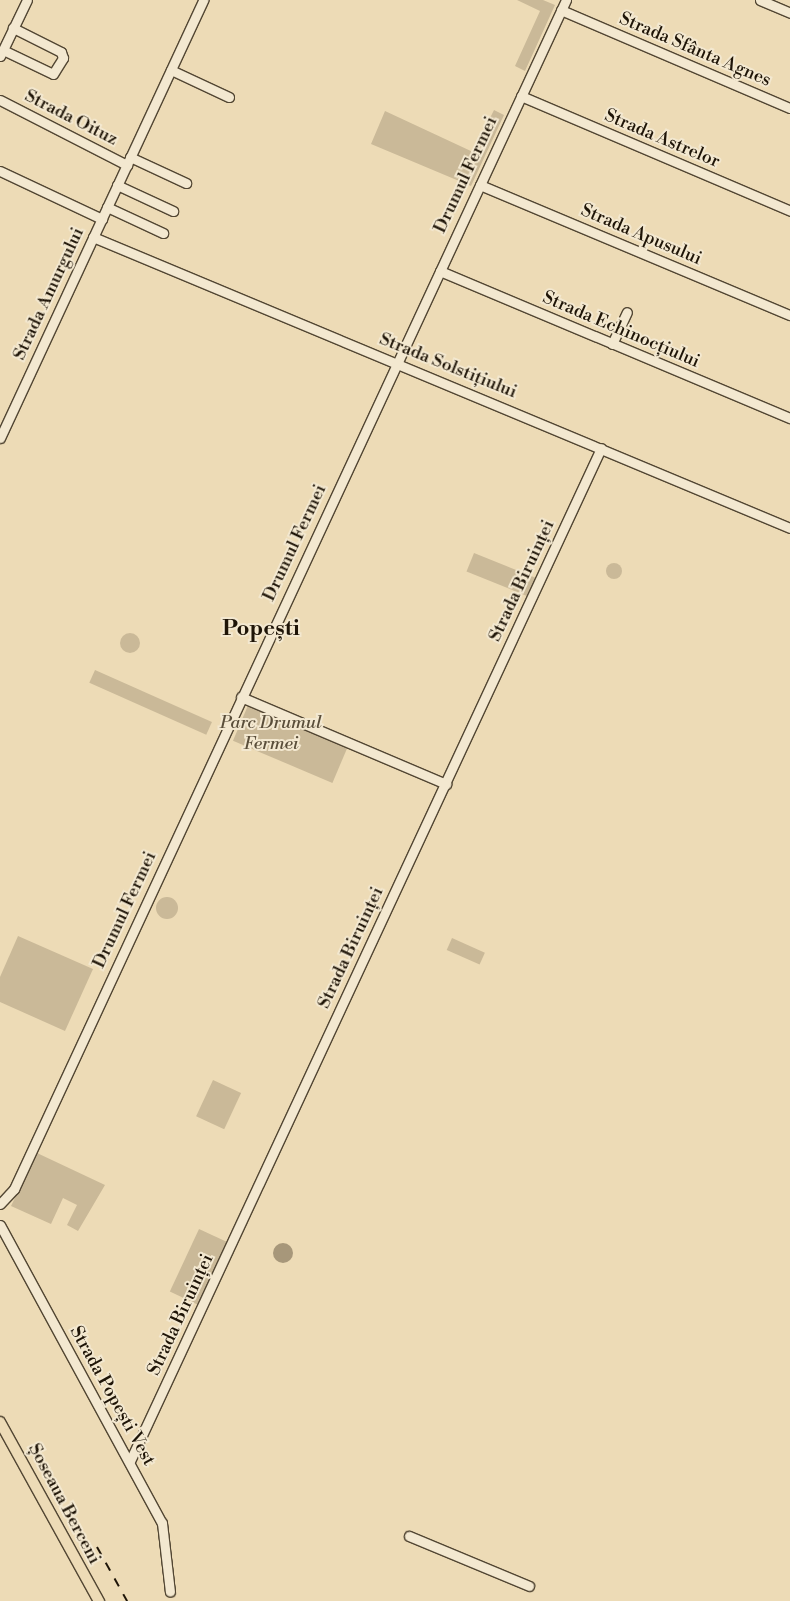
<!DOCTYPE html>
<meta charset="utf-8">
<style>
body{margin:0}
#map{position:relative;width:790px;height:1601px;overflow:hidden;background:#eddbb6;font-family:"Libre Bodoni",serif}
div>[style]{position:absolute}
.green>*{inset:0;background:#cab998;transform-origin:0 0}
.round{border-radius:50%}
.water>*{inset:0;background:#a7977a}
.roads{filter:drop-shadow(1px 0 #524633) drop-shadow(-1px 0 #524633) drop-shadow(0 1px #524633) drop-shadow(0 -1px #524633)}
.minor>*{height:9px;margin:-4.5px;padding:0 4.5px;transform-origin:4.5px;border-radius:4.5px;background:#f3e8d0}
.major>*{height:10px;margin:-5px;padding:0 5px;transform-origin:5px;border-radius:5px;background:#eddbb6}
.rail>*{height:2px;margin-top:-1px;transform-origin:0;background:repeating-linear-gradient(90deg,#1e1407 0 9px,transparent 0 18px)}
span{translate:-50% -50%;white-space:nowrap;text-align:center;line-height:1.15;-webkit-text-stroke:4px #f3e8d0;paint-order:stroke}
.street-label{font-size:18px;color:#1e1407}
.park-label{font-size:18px;color:#5a4e3a;font-style:italic}
.district-label{font-size:22px;color:#1e1407;font-weight:700}
</style>
<div id="map">
<div class="green">
<i style="clip-path:polygon(517px 0,543px 0,555px 5px,525px 71px,515px 66px,540px 11px)"></i>
<i style="clip-path:polygon(494px 110px,504px 115px,471px 186px,371px 144px,385px 111px,473px 152px)"></i>
<i style="left:474px;top:553px;width:67px;height:20px;rotate:22deg"></i>
<i class="round" style="left:606px;top:563px;width:16px;height:16px"></i>
<i class="round" style="left:120px;top:633px;width:20px;height:20px"></i>
<i style="left:95px;top:670px;width:128px;height:14px;rotate:24deg"></i>
<i style="left:249px;top:703px;width:108px;height:41px;rotate:23deg"></i>
<i class="round" style="left:156px;top:897px;width:22px;height:22px"></i>
<i style="clip-path:polygon(18px 936px,93px 969px,65px 1031px,0 1002px,0 977px)"></i>
<i style="left:452px;top:938px;width:36px;height:13px;rotate:24deg"></i>
<i style="left:213px;top:1080px;width:31px;height:40px;rotate:25deg"></i>
<i style="clip-path:polygon(37px 1153px,105px 1185px,78px 1231px,67px 1225px,77px 1205px,63px 1198px,51px 1224px,11px 1206px)"></i>
<i style="left:199px;top:1229px;width:31px;height:69px;rotate:25deg"></i>
</div>
<div class="water">
<i class="round" style="left:273px;top:1243px;width:20px;height:20px"></i>
</div>
<div class="roads">
<div class="minor">
<i style="left:760px;top:0;width:33px;rotate:23deg"></i>
<i style="left:561px;top:10px;width:249px;rotate:23.2deg"></i>
<i style="left:3px;top:50px;width:55px;rotate:25.6deg"></i>
<i style="left:53px;top:74px;width:19px;rotate:-58deg"></i>
<i style="left:63px;top:58px;width:6px;rotate:-108deg"></i>
<i style="left:61px;top:52px;width:54px;rotate:-153.4deg"></i>
<i style="left:0;top:56px;width:62px;rotate:-64.3deg"></i>
<i style="left:171px;top:70px;width:64px;rotate:25deg"></i>
<i style="left:521px;top:96px;width:293px;rotate:23.1deg"></i>
<i style="left:0;top:100px;width:143px;rotate:27.1deg"></i>
<i style="left:130px;top:157px;width:62px;rotate:24.9deg"></i>
<i style="left:0;top:171px;width:113px;rotate:25.2deg"></i>
<i style="left:117px;top:185px;width:62px;rotate:24.9deg"></i>
<i style="left:480px;top:185px;width:336px;rotate:22.8deg"></i>
<i style="left:107px;top:207px;width:62px;rotate:24.9deg"></i>
<i style="left:93px;top:237px;width:755px;rotate:22.66deg"></i>
<i style="left:440px;top:271px;width:380px;rotate:22.8deg"></i>
<i style="left:612px;top:344px;width:35px;rotate:-65deg"></i>
<i style="left:0;top:438px;width:483px;rotate:-65.1deg"></i>
<i style="left:241px;top:697px;width:223px;rotate:23deg"></i>
<i style="left:0;top:1204px;width:21px;rotate:-47deg"></i>
<i style="left:14px;top:1189px;width:1311px;rotate:-65.1deg"></i>
<i style="left:0;top:1225px;width:339px;rotate:61.5deg"></i>
<i style="left:162px;top:1523px;width:69px;rotate:83.4deg"></i>
<i style="left:130px;top:1461px;width:1117px;rotate:-65.06deg"></i>
<i style="left:409px;top:1536px;width:130px;rotate:22.6deg"></i>
</div>
<div class="major">
<i style="left:0;top:1422px;width:205px;rotate:61.1deg"></i>
</div>
</div>
<div class="rail">
<i style="left:97px;top:1547px;width:62px;rotate:60.9deg"></i>
</div>
<div class="street-label">
<span style="left:695px;top:50px;rotate:23deg">Strada Sfânta Agnes</span>
<span style="left:71px;top:118px;rotate:27deg">Strada Oituz</span>
<span style="left:662px;top:139px;rotate:23deg">Strada Astrelor</span>
<span style="left:466px;top:175px;rotate:-65deg">Drumul Fermei</span>
<span style="left:641px;top:235px;rotate:23deg">Strada Apusului</span>
<span style="left:49px;top:294px;rotate:-65deg">Strada Amurgului</span>
<span style="left:621px;top:330px;rotate:23deg">Strada Echinocțiului</span>
<span style="left:448px;top:366px;rotate:22deg">Strada Solstițiului</span>
<span style="left:295px;top:543px;rotate:-65deg">Drumul Fermei</span>
<span style="left:522px;top:581px;rotate:-65deg">Strada Biruinței</span>
<span style="left:125px;top:910px;rotate:-65deg">Drumul Fermei</span>
<span style="left:351px;top:948px;rotate:-65deg">Strada Biruinței</span>
<span style="left:181px;top:1315px;rotate:-65deg">Strada Biruinței</span>
<span style="left:112px;top:1396px;rotate:61deg">Strada Popești Vest</span>
<span style="left:64px;top:1504px;rotate:62deg">Șoseaua Berceni</span>
</div>
<div class="park-label">
<span style="left:271px;top:734px">Parc Drumul<br>Fermei</span>
</div>
<div class="district-label">
<span style="left:261px;top:629px">Popești</span>
</div>
</div>
